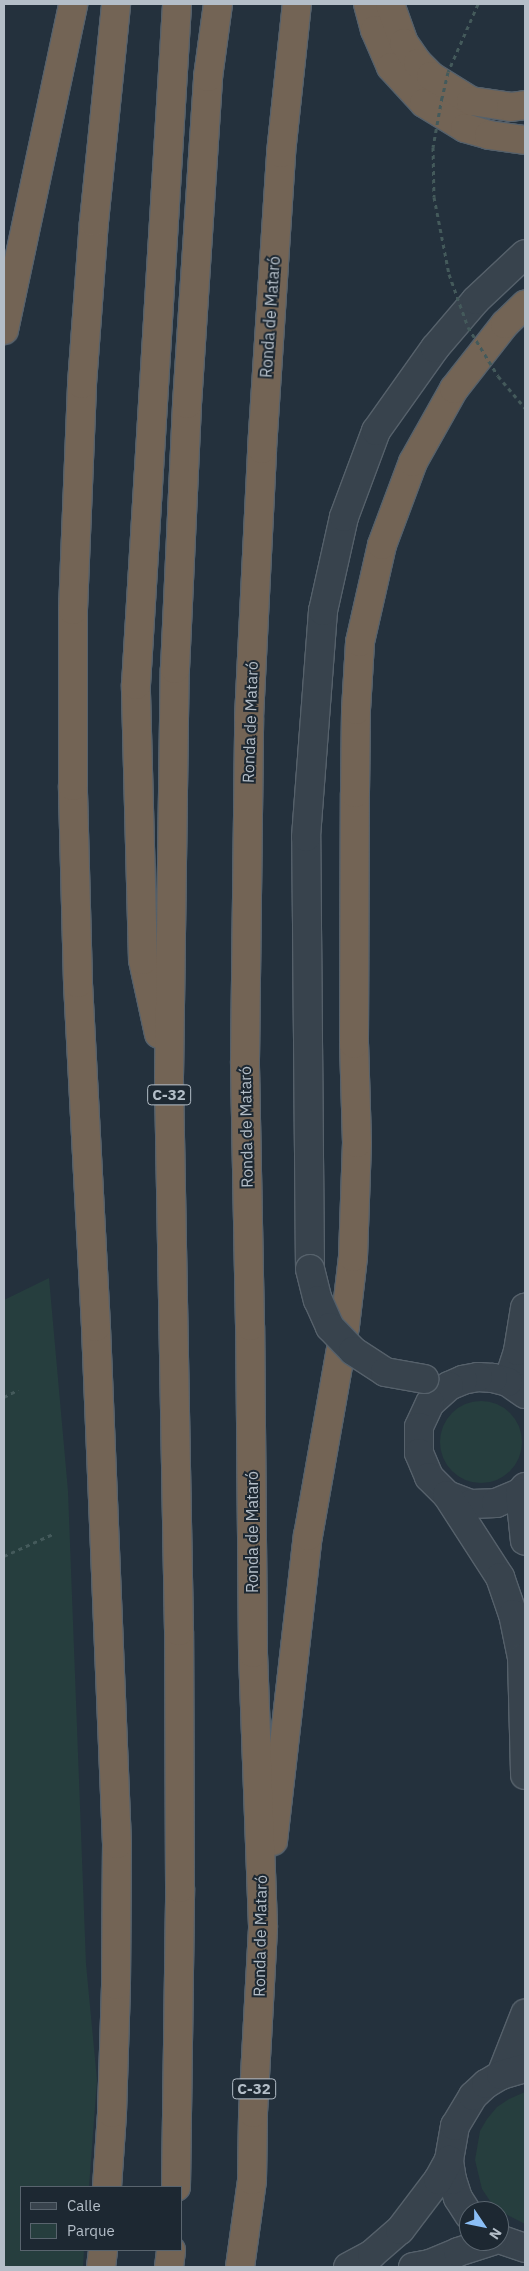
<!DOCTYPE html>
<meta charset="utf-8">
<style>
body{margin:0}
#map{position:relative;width:529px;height:2271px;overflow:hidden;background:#24313d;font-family:"IBM Plex Sans",sans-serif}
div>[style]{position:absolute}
.green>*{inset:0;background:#263e3e}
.round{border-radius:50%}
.path>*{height:3px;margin-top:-1.5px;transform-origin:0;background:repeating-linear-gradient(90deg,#445a5b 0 4px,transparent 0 8px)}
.roads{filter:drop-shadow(1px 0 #56616b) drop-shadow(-1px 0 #56616b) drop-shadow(0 1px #56616b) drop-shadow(0 -1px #56616b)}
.minor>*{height:28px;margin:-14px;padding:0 14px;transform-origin:14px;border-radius:14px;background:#38434d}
.highway>*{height:28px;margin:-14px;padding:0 14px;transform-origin:14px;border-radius:14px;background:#736455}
.path-bridge>*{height:3px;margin-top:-1.5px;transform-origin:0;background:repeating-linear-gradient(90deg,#445a5b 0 4px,transparent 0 8px)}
.bridges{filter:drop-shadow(1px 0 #56616b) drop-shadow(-1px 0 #56616b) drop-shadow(0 1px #56616b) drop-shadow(0 -1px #56616b)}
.minor-bridge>*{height:28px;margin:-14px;padding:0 14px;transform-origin:14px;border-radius:14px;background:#38434d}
span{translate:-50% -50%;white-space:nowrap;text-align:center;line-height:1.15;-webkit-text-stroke:4px #1d2832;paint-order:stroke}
.shield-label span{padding:1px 4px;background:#1d2832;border:1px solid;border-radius:4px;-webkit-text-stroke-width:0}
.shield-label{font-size:15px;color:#b4bec8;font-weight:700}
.street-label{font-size:16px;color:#b4bec8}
.frame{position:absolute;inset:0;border:5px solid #b4bec8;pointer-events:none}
.legend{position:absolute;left:20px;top:2186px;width:162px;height:65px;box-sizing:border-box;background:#1d2832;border:1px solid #59646e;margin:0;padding:6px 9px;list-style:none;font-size:15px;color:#b4bec8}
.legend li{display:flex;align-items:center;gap:10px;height:25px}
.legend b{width:25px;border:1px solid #59646e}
.north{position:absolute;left:459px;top:2201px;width:50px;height:50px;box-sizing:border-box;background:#1d2832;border:1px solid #59646e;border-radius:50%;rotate:124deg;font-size:14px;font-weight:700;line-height:20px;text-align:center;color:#b4bec8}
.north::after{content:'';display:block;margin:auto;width:18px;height:22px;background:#8bbff6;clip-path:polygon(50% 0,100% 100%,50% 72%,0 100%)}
</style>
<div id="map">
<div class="green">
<i style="clip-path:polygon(49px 1278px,68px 1491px,86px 1964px,97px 2080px,89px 2187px,21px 2187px,21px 2250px,84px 2250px,83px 2267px,4px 2267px,4px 1300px)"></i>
<i class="round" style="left:440px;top:1401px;width:82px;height:82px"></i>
<i style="clip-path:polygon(525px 2092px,525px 2224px,500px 2211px,490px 2201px,482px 2189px,475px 2160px,480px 2131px,487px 2119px,497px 2107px,509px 2099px)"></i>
</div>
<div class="path">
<i style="left:4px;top:1397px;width:16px;rotate:-27deg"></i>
<i style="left:4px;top:1556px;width:54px;rotate:-24.2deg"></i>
</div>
<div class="roads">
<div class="minor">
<i style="left:310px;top:1269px;width:432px;rotate:-90.5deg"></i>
<i style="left:306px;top:837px;width:227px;rotate:-85.7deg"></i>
<i style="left:323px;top:611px;width:96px;rotate:-77.4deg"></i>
<i style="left:344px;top:517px;width:92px;rotate:-69.6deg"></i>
<i style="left:376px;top:431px;width:102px;rotate:-54.6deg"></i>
<i style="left:435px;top:348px;width:63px;rotate:-49.5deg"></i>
<i style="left:476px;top:300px;width:67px;rotate:-43.2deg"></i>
<i style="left:508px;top:1382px;width:33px;rotate:-72deg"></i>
<i style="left:518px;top:1351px;width:44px;rotate:-80.8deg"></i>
<i style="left:525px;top:1394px;width:21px;rotate:-145deg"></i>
<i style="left:508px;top:1382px;width:16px;rotate:-165deg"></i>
<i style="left:493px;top:1378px;width:15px;rotate:-176deg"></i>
<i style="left:478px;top:1377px;width:15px;rotate:169deg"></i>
<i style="left:463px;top:1380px;width:15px;rotate:157deg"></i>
<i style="left:449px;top:1386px;width:25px;rotate:138deg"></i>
<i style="left:430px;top:1403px;width:26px;rotate:115deg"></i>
<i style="left:419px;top:1427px;width:26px;rotate:90deg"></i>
<i style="left:419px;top:1453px;width:26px;rotate:67deg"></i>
<i style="left:429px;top:1477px;width:25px;rotate:45deg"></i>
<i style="left:447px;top:1495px;width:26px;rotate:21deg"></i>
<i style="left:471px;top:1504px;width:25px;rotate:-2deg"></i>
<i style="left:496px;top:1503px;width:26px;rotate:-23deg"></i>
<i style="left:520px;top:1493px;width:8px;rotate:-50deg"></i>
<i style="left:520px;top:1493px;width:48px;rotate:84.1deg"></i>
<i style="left:447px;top:1495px;width:98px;rotate:57.1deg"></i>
<i style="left:500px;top:1577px;width:39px;rotate:71deg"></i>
<i style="left:513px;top:1614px;width:45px;rotate:78.4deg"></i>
<i style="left:522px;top:1658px;width:117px;rotate:88.5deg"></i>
<i style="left:501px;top:2075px;width:66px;rotate:-68.5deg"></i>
<i style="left:469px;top:2215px;width:20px;rotate:-123deg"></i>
<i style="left:458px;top:2198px;width:19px;rotate:-108deg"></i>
<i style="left:452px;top:2180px;width:20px;rotate:-99deg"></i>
<i style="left:449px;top:2160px;width:35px;rotate:-80deg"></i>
<i style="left:455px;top:2126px;width:35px;rotate:-59deg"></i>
<i style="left:473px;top:2096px;width:18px;rotate:-43deg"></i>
<i style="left:486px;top:2084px;width:17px;rotate:-31deg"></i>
<i style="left:501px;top:2075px;width:25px;rotate:-16deg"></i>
<i style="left:499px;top:2239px;width:28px;rotate:19deg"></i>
<i style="left:348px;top:2267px;width:27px;rotate:-28deg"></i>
<i style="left:372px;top:2254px;width:37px;rotate:-41deg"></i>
<i style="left:400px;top:2230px;width:63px;rotate:-52.8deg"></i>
<i style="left:438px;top:2180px;width:23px;rotate:-61deg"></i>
<i style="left:413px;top:2267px;width:17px;rotate:-10deg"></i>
<i style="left:430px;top:2264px;width:30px;rotate:-23deg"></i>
<i style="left:458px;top:2252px;width:36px;rotate:-18deg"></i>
</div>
<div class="highway">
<i style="left:368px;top:4px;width:27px;rotate:75deg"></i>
<i style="left:375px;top:30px;width:40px;rotate:66.6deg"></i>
<i style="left:391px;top:67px;width:49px;rotate:47.5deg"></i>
<i style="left:424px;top:103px;width:48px;rotate:31.4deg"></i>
<i style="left:465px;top:128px;width:25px;rotate:16deg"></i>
<i style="left:489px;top:135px;width:36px;rotate:8deg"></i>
<i style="left:390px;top:4px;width:41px;rotate:70.3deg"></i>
<i style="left:404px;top:43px;width:24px;rotate:55deg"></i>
<i style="left:418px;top:63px;width:18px;rotate:45deg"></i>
<i style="left:431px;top:76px;width:47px;rotate:32deg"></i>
<i style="left:471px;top:101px;width:40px;rotate:8.5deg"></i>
<i style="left:511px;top:107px;width:14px;rotate:-8deg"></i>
<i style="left:4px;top:330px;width:333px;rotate:-78deg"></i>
<i style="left:159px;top:1034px;width:76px;rotate:-102.2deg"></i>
<i style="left:143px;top:960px;width:275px;rotate:-91.5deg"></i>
<i style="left:136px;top:685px;width:682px;rotate:-86.55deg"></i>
<i style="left:273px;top:1841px;width:307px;rotate:-83.5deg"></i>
<i style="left:308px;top:1536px;width:213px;rotate:-80deg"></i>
<i style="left:345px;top:1326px;width:69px;rotate:-83.4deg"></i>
<i style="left:353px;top:1257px;width:114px;rotate:-88deg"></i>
<i style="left:357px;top:1143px;width:99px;rotate:-91.7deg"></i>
<i style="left:354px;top:1044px;width:251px;rotate:-89.8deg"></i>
<i style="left:355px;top:793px;width:83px;rotate:-89.3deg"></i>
<i style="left:356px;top:710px;width:68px;rotate:-86.6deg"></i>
<i style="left:360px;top:642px;width:99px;rotate:-77.2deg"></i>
<i style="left:382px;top:545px;width:89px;rotate:-69.5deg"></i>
<i style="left:413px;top:462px;width:84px;rotate:-60.7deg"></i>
<i style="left:454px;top:389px;width:83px;rotate:-51.9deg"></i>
<i style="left:505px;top:324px;width:28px;rotate:-44deg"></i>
<i style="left:107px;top:2187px;width:74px;rotate:-86.1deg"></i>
<i style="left:112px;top:2113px;width:128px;rotate:-88.2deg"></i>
<i style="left:116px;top:1985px;width:141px;rotate:-89.6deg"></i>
<i style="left:117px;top:1844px;width:517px;rotate:-92.33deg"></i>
<i style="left:96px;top:1327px;width:344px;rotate:-93deg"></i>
<i style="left:78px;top:983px;width:197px;rotate:-91.5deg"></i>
<i style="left:73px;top:786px;width:176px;rotate:-90deg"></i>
<i style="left:73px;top:610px;width:226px;rotate:-87.7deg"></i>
<i style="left:82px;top:384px;width:162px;rotate:-85.8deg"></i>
<i style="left:94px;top:222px;width:219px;rotate:-84.2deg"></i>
<i style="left:176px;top:2187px;width:299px;rotate:-89.2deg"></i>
<i style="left:180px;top:1888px;width:257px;rotate:-90.2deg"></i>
<i style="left:179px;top:1631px;width:553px;rotate:-91.04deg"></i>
<i style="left:169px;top:1078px;width:409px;rotate:-89.2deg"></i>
<i style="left:175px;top:669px;width:265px;rotate:-87.4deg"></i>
<i style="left:187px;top:404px;width:328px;rotate:-86.3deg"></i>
<i style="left:208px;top:77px;width:74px;rotate:-82.2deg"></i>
<i style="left:101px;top:2267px;width:17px;rotate:-83deg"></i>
<i style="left:169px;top:2267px;width:17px;rotate:-83deg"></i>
<i style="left:240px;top:2267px;width:88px;rotate:-82.1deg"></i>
<i style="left:252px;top:2180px;width:67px;rotate:-89.1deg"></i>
<i style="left:253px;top:2113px;width:187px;rotate:-86.9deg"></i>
<i style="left:263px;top:1926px;width:273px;rotate:-92.1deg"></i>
<i style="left:253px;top:1653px;width:327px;rotate:-90.5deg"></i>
<i style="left:250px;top:1326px;width:265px;rotate:-91.1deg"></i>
<i style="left:245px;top:1061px;width:343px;rotate:-89.3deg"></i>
<i style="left:249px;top:718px;width:269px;rotate:-87.2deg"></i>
<i style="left:262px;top:449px;width:297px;rotate:-86.3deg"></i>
<i style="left:281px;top:153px;width:150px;rotate:-83.9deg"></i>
</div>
</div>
<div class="path-bridge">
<i style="left:478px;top:4px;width:74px;rotate:113.8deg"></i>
<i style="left:448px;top:72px;width:26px;rotate:103deg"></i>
<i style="left:442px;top:97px;width:51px;rotate:100.2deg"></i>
<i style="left:433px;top:147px;width:50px;rotate:88.9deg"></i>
<i style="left:434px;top:197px;width:78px;rotate:79deg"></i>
<i style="left:449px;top:274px;width:56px;rotate:70.3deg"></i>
<i style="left:468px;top:327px;width:57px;rotate:58.5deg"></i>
<i style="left:498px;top:376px;width:42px;rotate:49.8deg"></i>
</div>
<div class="bridges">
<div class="minor-bridge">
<i style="left:310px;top:1269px;width:32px;rotate:76deg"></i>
<i style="left:318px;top:1300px;width:30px;rotate:66deg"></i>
<i style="left:330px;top:1327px;width:33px;rotate:46deg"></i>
<i style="left:353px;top:1351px;width:38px;rotate:33deg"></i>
<i style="left:385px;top:1372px;width:40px;rotate:10deg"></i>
</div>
</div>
<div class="shield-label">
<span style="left:169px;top:1095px">C-32</span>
<span style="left:254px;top:2089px">C-32</span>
</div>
<div class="street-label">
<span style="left:270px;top:317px;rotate:-86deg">Ronda de Mataró</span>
<span style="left:250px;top:722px;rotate:-88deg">Ronda de Mataró</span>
<span style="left:246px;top:1127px;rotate:-91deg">Ronda de Mataró</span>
<span style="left:252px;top:1532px;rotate:-90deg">Ronda de Mataró</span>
<span style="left:260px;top:1936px;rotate:-89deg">Ronda de Mataró</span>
</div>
<div class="frame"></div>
<ul class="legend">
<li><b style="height:6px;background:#38434d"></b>Calle</li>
<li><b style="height:14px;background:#263e3e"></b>Parque</li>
</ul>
<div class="north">N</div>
</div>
